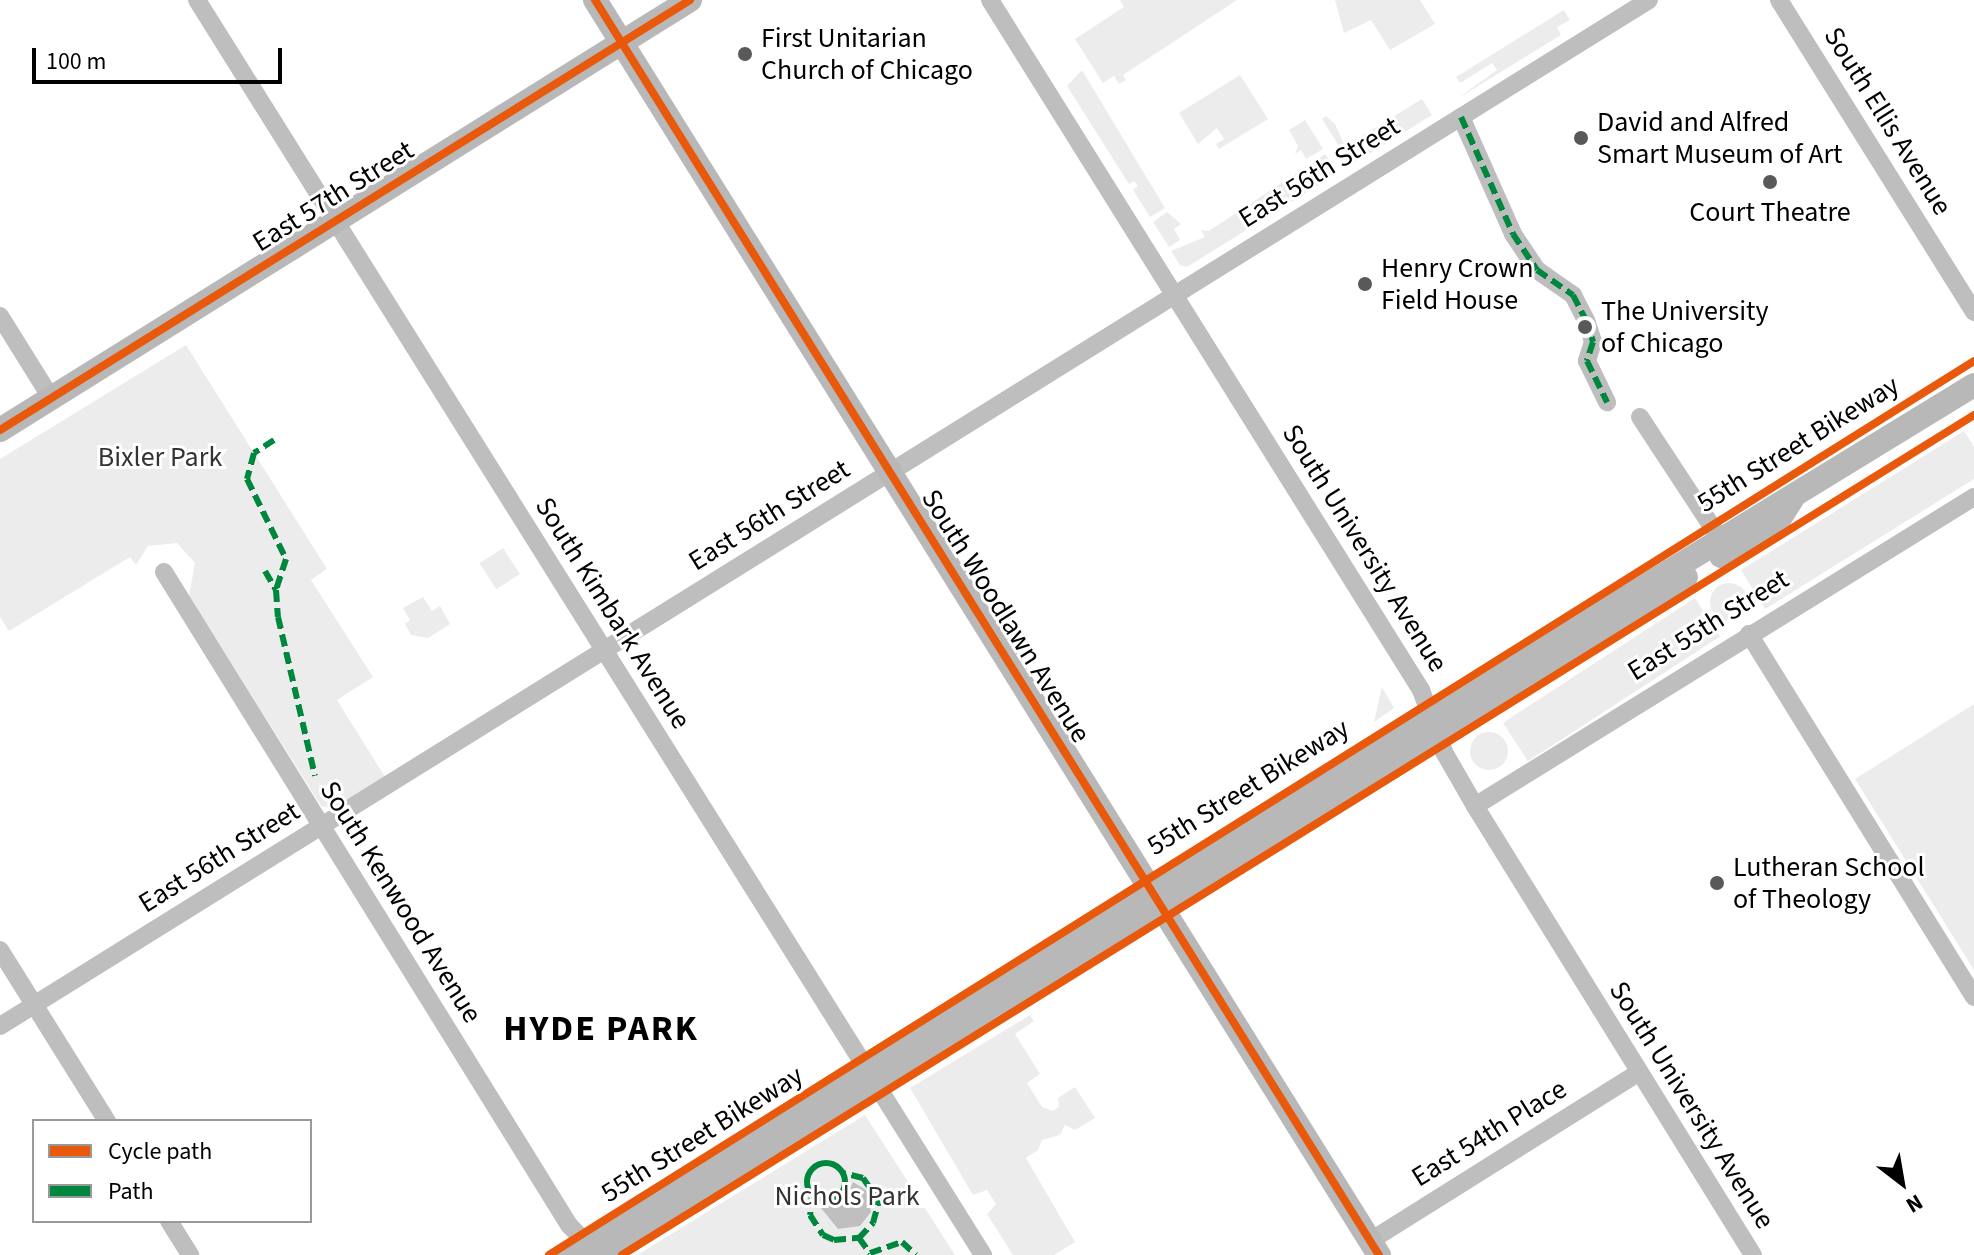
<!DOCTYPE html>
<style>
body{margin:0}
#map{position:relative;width:1974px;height:1255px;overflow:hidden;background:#fff;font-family:"Source Sans 3",sans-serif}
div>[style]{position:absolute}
.green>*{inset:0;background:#ececec;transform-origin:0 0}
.round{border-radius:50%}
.water>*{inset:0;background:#bfbfbf}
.street>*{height:18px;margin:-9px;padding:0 9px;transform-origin:9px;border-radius:9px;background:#bebebe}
.secondary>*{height:24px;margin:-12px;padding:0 12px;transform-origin:12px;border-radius:12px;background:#b8b8b8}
.quiet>*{height:6px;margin-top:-3px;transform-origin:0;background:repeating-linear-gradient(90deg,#00873e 0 12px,transparent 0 18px)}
.quiet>.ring{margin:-3px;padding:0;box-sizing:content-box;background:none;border:6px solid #00873e;border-radius:50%}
.cycleway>*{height:8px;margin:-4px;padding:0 4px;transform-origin:4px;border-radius:4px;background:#e8590c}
.dots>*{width:22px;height:22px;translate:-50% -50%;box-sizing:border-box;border:4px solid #fff;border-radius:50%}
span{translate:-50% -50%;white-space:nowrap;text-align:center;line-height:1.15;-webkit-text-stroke:6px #fff;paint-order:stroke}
.poi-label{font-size:28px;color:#000}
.left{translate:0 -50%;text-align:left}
.street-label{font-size:28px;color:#000}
.park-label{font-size:28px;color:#333}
.district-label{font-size:36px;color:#000;font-weight:700;letter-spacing:2px}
.legend{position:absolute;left:32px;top:1119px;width:280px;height:104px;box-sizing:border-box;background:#fff;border:2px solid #999;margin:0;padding:10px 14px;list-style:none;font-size:24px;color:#000}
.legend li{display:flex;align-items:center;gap:16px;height:40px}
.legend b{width:40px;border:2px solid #999}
.north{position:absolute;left:1862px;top:1143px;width:80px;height:80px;-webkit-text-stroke:6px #fff;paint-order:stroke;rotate:149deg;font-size:22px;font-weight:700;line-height:32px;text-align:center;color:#000}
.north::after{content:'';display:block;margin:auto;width:28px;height:36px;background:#000;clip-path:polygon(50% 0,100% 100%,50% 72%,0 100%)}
.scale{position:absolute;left:32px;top:48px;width:250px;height:36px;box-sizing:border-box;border:4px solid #000;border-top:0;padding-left:10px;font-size:24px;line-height:28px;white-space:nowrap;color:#000;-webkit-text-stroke:6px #fff;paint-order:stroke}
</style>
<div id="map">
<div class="green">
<i style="clip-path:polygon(1120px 0,1237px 0,1123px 75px,1126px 80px,1119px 84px,1114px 76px,1103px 83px,1075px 39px,1124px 7px)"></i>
<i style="clip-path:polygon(1335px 0,1420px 0,1435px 24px,1390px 50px,1371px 20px,1344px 33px)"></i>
<i style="clip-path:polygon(1564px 10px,1570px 20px,1557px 27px,1561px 35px,1457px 99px,1497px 70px,1492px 63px,1460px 83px,1456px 77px)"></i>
<i style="clip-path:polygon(1082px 70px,1165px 208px,1150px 217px,1133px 190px,1138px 186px,1134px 181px,1129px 184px,1067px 86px)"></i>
<i style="clip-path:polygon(1240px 75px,1268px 119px,1219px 149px,1216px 144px,1224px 139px,1217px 128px,1198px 144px,1179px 113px)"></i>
<i style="clip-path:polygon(1422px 99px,1432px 115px,1351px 165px,1322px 119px,1326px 116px,1335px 124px,1345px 146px)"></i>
<i style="clip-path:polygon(1305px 120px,1323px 149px,1306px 159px,1301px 150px,1295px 154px,1298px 146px,1289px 130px)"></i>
<i style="clip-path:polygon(1325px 154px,1338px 173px,1187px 267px,1180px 265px,1171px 251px,1205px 237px,1201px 230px,1209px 231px)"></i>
<i style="clip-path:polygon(1167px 212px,1181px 224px,1174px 229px,1180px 240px,1169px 247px,1153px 222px)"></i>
<i style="clip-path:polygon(186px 345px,327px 569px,311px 580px,373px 677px,337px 700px,385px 777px,333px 809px,321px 806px,189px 596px,195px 563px,177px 543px,148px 546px,136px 565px,130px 557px,9px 631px,0 617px,0 459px)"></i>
<i style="clip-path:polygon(1964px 431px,1974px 447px,1974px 479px,1765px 609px,1741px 570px)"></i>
<i style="left:503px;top:548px;width:31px;height:28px;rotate:57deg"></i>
<i class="round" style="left:1710px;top:583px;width:38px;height:38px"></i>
<i style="clip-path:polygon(423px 597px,432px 611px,440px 606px,450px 624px,428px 638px,411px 635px,405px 624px,410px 620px,403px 608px)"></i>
<i style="left:1695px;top:598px;width:46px;height:229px;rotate:57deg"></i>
<i style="clip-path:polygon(1382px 687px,1394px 708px,1374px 722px)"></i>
<i style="clip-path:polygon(1974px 704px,1974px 970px,1855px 779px)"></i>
<i class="round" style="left:1470px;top:732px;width:38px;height:38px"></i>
<i style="clip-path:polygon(1030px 1015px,1034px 1021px,1015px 1034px,1040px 1074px,1027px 1083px,1042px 1107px,1053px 1111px,1059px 1107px,1058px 1098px,1075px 1087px,1095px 1118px,1075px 1130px,1065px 1125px,1060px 1135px,1042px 1140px,1038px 1150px,1026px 1158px,1075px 1242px,1054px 1255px,1013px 1255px,987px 1214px,996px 1204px,987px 1190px,973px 1195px,910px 1088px)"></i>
<i style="clip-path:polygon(865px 1115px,955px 1255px,637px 1255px)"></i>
</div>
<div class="water">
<i style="clip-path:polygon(853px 1182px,866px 1190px,871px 1212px,860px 1226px,838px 1229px,821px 1208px,845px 1201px)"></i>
</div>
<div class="street">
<i style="left:197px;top:0;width:1481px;rotate:57.94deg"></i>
<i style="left:990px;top:0;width:814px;rotate:58.01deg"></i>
<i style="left:1421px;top:690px;width:66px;rotate:69.6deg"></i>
<i style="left:1444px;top:752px;width:62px;rotate:60.1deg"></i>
<i style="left:1475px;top:806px;width:528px;rotate:58.24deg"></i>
<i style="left:1779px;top:0;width:368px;rotate:58deg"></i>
<i style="left:1461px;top:117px;width:128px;rotate:66deg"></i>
<i style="left:1513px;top:234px;width:43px;rotate:56.3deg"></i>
<i style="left:1537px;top:270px;width:44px;rotate:34.8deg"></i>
<i style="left:1573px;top:295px;width:28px;rotate:63deg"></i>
<i style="left:1586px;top:320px;width:23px;rotate:72deg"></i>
<i style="left:1593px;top:342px;width:20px;rotate:108deg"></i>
<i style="left:1587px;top:361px;width:46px;rotate:64deg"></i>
<i style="left:0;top:316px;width:97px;rotate:58.1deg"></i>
<i style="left:1640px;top:417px;width:157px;rotate:56.7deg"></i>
<i style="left:164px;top:572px;width:768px;rotate:58.19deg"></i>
<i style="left:569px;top:1225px;width:36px;rotate:46deg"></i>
<i style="left:1749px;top:634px;width:427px;rotate:58.2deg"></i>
<i style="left:1475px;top:806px;width:587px;rotate:-31.77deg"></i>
<i style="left:0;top:950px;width:202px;rotate:58deg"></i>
<i style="left:0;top:1026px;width:1942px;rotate:-31.89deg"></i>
<i style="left:169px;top:1221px;width:40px;rotate:58deg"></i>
<i style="left:1370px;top:1241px;width:316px;rotate:-32.1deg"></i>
</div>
<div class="secondary">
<i style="left:595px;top:0;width:1480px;rotate:58.01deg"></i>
<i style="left:0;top:430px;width:813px;rotate:-31.93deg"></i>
<i style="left:1721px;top:556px;width:68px;rotate:-31.8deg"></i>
<i style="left:1779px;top:520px;width:25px;rotate:-58deg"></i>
<i style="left:565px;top:1255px;width:107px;rotate:-29deg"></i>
<i style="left:659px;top:1203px;width:583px;rotate:-32.6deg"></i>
<i style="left:1150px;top:889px;width:966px;rotate:-31.45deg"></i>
<i style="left:599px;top:1255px;width:107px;rotate:-29.7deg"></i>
<i style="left:692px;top:1202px;width:1174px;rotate:-32.16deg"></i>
</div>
<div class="quiet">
<i style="left:1461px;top:117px;width:128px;rotate:66deg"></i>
<i style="left:1513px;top:234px;width:43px;rotate:56.3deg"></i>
<i style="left:1537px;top:270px;width:44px;rotate:34.8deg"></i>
<i style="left:1573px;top:295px;width:28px;rotate:63deg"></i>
<i style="left:1586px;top:320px;width:23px;rotate:72deg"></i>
<i style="left:1593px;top:342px;width:20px;rotate:108deg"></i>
<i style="left:1587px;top:361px;width:46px;rotate:64deg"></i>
<i style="left:274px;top:440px;width:24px;rotate:147deg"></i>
<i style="left:254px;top:453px;width:27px;rotate:105deg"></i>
<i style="left:247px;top:479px;width:89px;rotate:64deg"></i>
<i style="left:286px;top:559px;width:33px;rotate:108deg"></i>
<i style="left:276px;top:590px;width:27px;rotate:86deg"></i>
<i style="left:278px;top:617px;width:163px;rotate:76.9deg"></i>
<i style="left:265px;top:571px;width:22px;rotate:60deg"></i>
<i class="ring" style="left:807px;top:1163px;width:32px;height:32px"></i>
<i style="left:812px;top:1194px;width:21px;rotate:95deg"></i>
<i style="left:810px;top:1215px;width:24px;rotate:57deg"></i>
<i style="left:823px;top:1235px;width:12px;rotate:24deg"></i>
<i style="left:834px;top:1240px;width:25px;rotate:-5deg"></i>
<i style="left:859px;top:1238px;width:21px;rotate:-47deg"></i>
<i style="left:873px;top:1223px;width:23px;rotate:-75deg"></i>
<i style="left:879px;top:1201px;width:28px;rotate:-125deg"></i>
<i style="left:863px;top:1178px;width:21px;rotate:-166deg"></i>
<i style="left:859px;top:1238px;width:19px;rotate:54deg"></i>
<i style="left:870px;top:1253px;width:34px;rotate:-19deg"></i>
<i style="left:902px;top:1242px;width:19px;rotate:43deg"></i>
</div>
<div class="cycleway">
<i style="left:595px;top:0;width:1480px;rotate:58.01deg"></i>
<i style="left:0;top:430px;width:813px;rotate:-31.93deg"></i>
<i style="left:549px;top:1255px;width:1682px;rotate:-32.1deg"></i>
<i style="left:622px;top:1255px;width:1592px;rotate:-31.85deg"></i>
</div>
<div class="dots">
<i style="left:745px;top:54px;background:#595959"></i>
<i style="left:1581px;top:138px;background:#595959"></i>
<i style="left:1770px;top:182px;background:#595959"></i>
<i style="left:1365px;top:284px;background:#595959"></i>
<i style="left:1585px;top:327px;background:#595959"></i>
<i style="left:1717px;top:883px;background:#595959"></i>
</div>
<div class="poi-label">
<span class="left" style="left:761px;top:54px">First Unitarian<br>Church of Chicago</span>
<span class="left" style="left:1597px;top:138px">David and Alfred<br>Smart Museum of Art</span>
<span style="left:1770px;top:212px">Court Theatre</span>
<span class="left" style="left:1381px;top:284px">Henry Crown<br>Field House</span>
<span class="left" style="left:1601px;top:327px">The University<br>of Chicago</span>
<span class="left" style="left:1733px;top:883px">Lutheran School<br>of Theology</span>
</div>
<div class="street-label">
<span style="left:1888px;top:121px;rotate:58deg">South Ellis Avenue</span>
<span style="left:1319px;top:172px;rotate:-32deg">East 56th Street</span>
<span style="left:333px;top:196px;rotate:-32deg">East 57th Street</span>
<span style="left:1798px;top:444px;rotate:-32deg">55th Street Bikeway</span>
<span style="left:769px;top:515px;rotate:-32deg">East 56th Street</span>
<span style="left:1365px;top:548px;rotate:58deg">South University Avenue</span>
<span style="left:613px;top:613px;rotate:58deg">South Kimbark Avenue</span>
<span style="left:1006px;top:616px;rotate:58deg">South Woodlawn Avenue</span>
<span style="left:1708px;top:625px;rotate:-32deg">East 55th Street</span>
<span style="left:1248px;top:787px;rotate:-32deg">55th Street Bikeway</span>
<span style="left:219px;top:857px;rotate:-32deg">East 56th Street</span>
<span style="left:401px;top:902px;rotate:58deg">South Kenwood Avenue</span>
<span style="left:1692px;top:1105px;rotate:58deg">South University Avenue</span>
<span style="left:1489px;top:1133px;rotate:-32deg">East 54th Place</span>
<span style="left:702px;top:1134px;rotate:-32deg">55th Street Bikeway</span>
</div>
<div class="park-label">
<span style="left:160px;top:457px">Bixler Park</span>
<span style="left:847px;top:1196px">Nichols Park</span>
</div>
<div class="district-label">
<span style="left:601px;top:1029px">HYDE PARK</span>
</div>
<ul class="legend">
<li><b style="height:10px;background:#e8590c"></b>Cycle path</li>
<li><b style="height:10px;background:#00873e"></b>Path</li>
</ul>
<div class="north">N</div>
<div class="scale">100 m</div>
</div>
